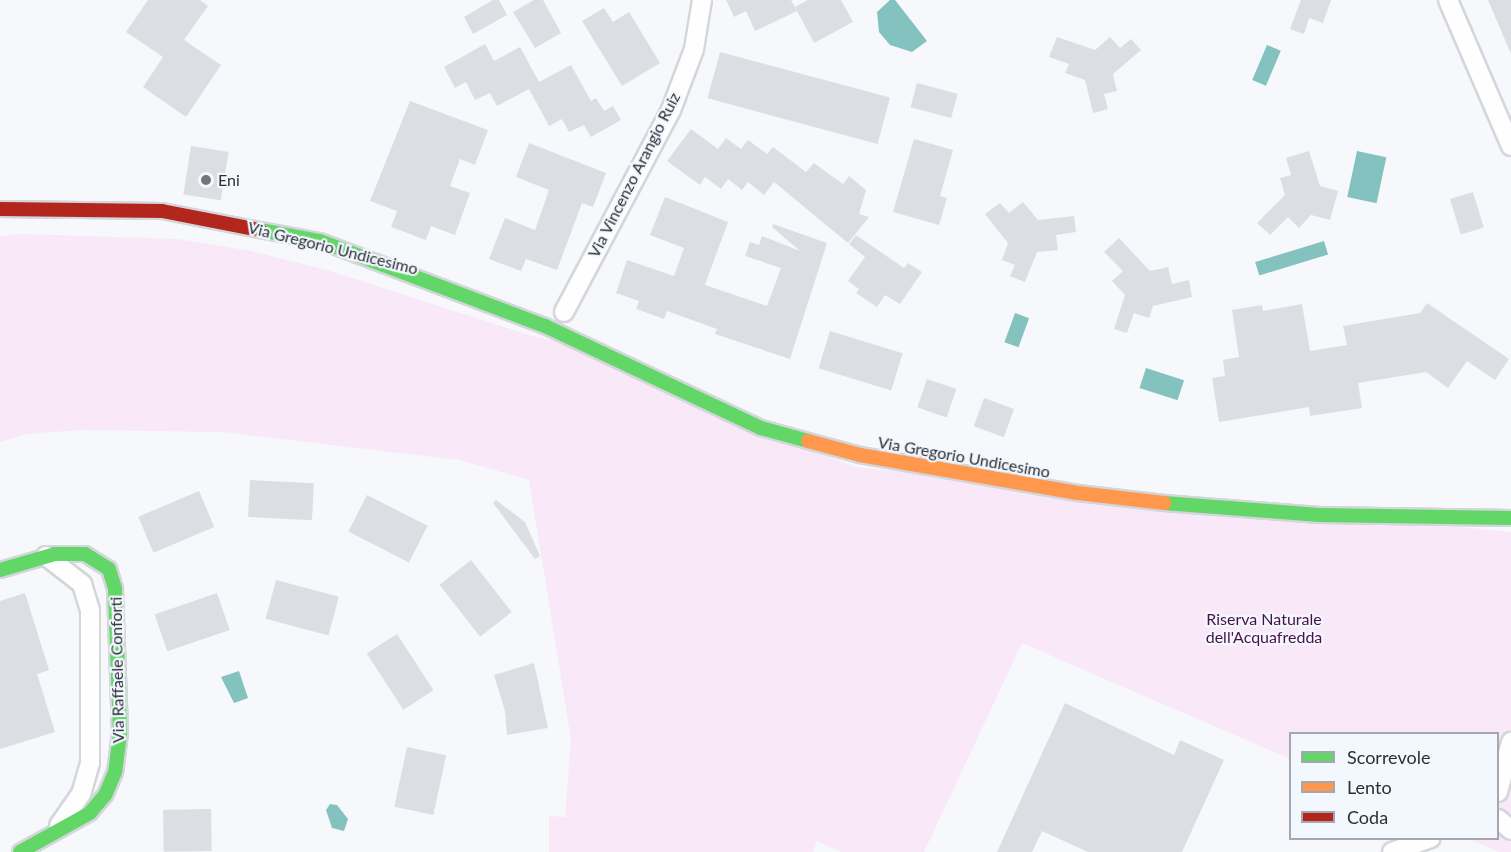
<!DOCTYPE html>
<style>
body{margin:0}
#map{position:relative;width:1511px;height:852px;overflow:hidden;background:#f6f8fb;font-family:Lato,sans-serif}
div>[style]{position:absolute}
.green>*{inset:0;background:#f8e8f8}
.water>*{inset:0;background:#84c2bf;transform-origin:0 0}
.building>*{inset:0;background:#dddee3;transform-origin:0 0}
.roads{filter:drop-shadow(2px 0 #d3d6db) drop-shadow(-2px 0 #d3d6db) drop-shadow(0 2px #d3d6db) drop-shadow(0 -2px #d3d6db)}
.street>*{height:18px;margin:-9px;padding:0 9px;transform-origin:9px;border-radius:9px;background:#fefefe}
.fast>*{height:14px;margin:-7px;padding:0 7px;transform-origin:7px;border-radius:7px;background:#63d668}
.slow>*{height:14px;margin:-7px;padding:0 7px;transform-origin:7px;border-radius:7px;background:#ff974d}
.jam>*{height:14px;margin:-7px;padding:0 7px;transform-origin:7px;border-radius:7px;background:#b3261e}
.dots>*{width:16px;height:16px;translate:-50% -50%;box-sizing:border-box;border:3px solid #f3f7fe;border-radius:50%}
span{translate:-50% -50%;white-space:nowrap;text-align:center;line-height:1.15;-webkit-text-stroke:4.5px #f3f7fe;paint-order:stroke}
.street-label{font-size:16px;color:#2b2f36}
.poi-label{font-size:16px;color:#2b2f36}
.left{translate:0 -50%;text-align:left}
.park-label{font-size:16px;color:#4b1049}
.legend{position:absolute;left:1289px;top:732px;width:210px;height:108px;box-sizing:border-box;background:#f3f7fe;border:2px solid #a3a7ae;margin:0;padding:8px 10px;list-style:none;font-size:18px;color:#2b2f36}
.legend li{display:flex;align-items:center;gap:12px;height:30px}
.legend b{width:30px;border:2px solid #a3a7ae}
</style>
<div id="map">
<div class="green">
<i style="clip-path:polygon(21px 234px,177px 239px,251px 251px,330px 271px,535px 337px,563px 342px,854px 467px,1511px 532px,1511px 852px,1499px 852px,1469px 839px,1498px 838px,1498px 734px,1290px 734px,1290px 759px,1022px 643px,924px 852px,841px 852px,817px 841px,813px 852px,549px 852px,549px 816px,565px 817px,571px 739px,529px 480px,459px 460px,222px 432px,81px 430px,27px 434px,0 442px,0 236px)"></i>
</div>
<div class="water">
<i style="clip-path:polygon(890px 0,895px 0,927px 41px,912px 52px,890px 45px,879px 32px,877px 12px)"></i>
<i style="left:1267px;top:45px;width:15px;height:38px;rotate:23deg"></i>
<i style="left:1357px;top:151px;width:30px;height:47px;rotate:12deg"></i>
<i style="left:1324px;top:241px;width:14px;height:72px;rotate:73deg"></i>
<i style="left:1015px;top:313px;width:15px;height:31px;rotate:20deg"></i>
<i style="left:1146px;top:368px;width:40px;height:21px;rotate:18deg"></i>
<i style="clip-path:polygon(239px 671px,248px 698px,234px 703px,221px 677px)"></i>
<i style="clip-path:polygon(330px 804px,337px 805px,348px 819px,344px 831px,332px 828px,326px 810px)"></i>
</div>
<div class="building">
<i style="clip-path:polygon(148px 0,200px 0,208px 6px,184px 40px,221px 65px,186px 117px,143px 87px,163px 57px,126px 32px)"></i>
<i style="clip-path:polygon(493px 0,499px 0,507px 15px,473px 34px,464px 17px)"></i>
<i style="clip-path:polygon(534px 0,543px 0,561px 33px,535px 48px,513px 12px)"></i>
<i style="clip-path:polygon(726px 0,791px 0,797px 11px,755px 31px,746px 11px,734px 17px)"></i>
<i style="clip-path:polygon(808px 0,841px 0,853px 22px,814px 43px,795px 7px)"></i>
<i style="clip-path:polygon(1301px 0,1331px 0,1323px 23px,1309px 18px,1304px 34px,1290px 29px)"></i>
<i style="clip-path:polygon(1488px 0,1511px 0,1511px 54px)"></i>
<i style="clip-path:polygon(604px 8px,613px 22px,629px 12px,660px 63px,622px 86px,582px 21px)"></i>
<i style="clip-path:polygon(1057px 37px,1095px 50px,1110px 37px,1120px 48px,1131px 39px,1141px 50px,1113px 74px,1117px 91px,1104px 94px,1108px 109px,1093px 113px,1085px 80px,1065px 73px,1069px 64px,1049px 57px)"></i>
<i style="clip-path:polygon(485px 44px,494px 61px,520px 47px,539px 82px,571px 65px,591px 101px,596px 98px,604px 111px,613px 106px,621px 120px,591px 137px,584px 125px,569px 132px,562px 119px,549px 126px,529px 89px,497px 106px,490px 93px,475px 100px,466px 82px,455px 88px,444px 67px)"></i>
<i style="left:720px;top:52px;width:176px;height:48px;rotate:15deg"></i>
<i style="left:917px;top:83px;width:42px;height:25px;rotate:15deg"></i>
<i style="clip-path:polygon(410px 101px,488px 130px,475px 165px,460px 159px,450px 186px,470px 193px,455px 235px,431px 226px,426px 240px,391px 227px,397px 211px,370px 201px)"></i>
<i style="clip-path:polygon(691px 129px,718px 149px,726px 138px,741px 149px,748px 140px,767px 154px,773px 147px,806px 172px,814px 163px,843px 184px,849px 176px,866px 190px,859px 214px,869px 217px,848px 243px,774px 182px,764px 195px,748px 182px,742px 190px,728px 179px,721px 189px,705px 177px,700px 185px,667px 161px)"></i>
<i style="clip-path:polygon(914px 139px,953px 150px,940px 196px,947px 198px,939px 225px,893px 212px)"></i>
<i style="clip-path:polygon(529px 143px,606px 173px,593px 207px,582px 203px,557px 270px,526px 259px,521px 271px,489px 259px,505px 218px,535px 230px,549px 190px,516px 177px)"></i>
<i style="left:191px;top:146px;width:38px;height:49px;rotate:9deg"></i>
<i style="clip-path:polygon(1309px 151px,1320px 186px,1338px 191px,1330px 220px,1311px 215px,1299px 228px,1288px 217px,1270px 235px,1257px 223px,1285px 195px,1280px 178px,1291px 175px,1286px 158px)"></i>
<i style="left:1473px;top:192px;width:37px;height:24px;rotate:73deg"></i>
<i style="clip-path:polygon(665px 197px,728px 222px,705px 285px,767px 306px,781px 268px,745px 256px,750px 242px,759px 245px,762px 236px,800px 251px,772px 227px,773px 224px,827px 243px,790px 359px,715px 334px,717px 329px,667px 311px,664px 319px,636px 309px,639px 301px,616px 293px,627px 260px,674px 276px,684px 248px,650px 235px)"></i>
<i style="clip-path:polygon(1023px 202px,1038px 220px,1074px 216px,1076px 232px,1056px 235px,1058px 250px,1037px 252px,1025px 282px,1010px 276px,1015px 265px,1002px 260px,1008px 243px,985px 214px,1000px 203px,1009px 213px)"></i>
<i style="clip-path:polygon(856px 235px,904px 268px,908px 263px,922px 272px,900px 304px,885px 295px,877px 307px,856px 293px,859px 289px,848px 281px,865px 257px,849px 244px)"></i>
<i style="clip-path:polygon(1119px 238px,1150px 271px,1168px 267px,1172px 284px,1189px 280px,1192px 297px,1153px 306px,1149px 318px,1134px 313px,1127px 333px,1114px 329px,1125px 295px,1112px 281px,1123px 271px,1104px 252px)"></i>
<i style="clip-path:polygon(1427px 303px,1509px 359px,1495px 380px,1467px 361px,1448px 388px,1426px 372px,1358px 383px,1362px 408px,1310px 416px,1309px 407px,1219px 422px,1212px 378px,1225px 376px,1223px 360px,1239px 357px,1232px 310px,1262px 305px,1263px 311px,1302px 304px,1310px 351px,1347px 345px,1343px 326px,1420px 313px)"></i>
<i style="left:830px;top:331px;width:76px;height:39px;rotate:17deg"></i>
<i style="left:927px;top:379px;width:31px;height:30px;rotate:19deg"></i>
<i style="left:984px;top:398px;width:32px;height:30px;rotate:20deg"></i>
<i style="left:250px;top:480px;width:64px;height:37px;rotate:3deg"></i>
<i style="left:199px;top:491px;width:39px;height:66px;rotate:67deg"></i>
<i style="left:367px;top:495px;width:68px;height:41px;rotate:27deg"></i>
<i style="clip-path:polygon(496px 500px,525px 522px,540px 556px,535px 559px,493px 503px)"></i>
<i style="left:471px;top:560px;width:66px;height:40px;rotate:52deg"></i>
<i style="left:276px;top:580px;width:65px;height:40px;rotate:15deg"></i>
<i style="clip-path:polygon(25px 593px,49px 670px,37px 674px,55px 732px,0 749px,0 601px)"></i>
<i style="left:217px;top:593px;width:39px;height:66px;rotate:71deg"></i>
<i style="left:397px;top:634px;width:67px;height:36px;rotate:57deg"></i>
<i style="clip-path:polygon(534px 663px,548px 728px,507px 735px,505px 711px,494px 675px)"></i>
<i style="clip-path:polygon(1065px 703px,1174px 755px,1180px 740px,1224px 760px,1182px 852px,1088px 852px,1042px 831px,1032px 852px,997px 852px)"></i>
<i style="left:407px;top:747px;width:40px;height:61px;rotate:12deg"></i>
<i style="left:211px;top:809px;width:42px;height:48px;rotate:89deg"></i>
</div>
<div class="roads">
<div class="street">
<i style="left:1448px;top:0;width:159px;rotate:66.7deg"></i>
<i style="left:564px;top:312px;width:229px;rotate:-62.1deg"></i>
<i style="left:671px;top:110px;width:65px;rotate:-69.3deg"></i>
<i style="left:694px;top:49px;width:50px;rotate:-80.7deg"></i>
<i style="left:46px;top:556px;width:46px;rotate:37.9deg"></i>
<i style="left:82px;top:584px;width:27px;rotate:73deg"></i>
<i style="left:90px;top:610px;width:153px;rotate:90deg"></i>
<i style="left:90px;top:763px;width:32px;rotate:106deg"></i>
<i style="left:81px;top:794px;width:38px;rotate:125deg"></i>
<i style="left:1498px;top:792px;width:52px;rotate:-75.4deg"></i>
<i style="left:1498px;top:819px;width:17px;rotate:40deg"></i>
<i style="left:1392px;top:852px;width:41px;rotate:-19.7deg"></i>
</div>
<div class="fast">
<i style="left:260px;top:230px;width:61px;rotate:10.4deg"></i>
<i style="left:320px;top:241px;width:241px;rotate:20.7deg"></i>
<i style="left:545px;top:326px;width:239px;rotate:25.3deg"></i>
<i style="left:761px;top:428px;width:49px;rotate:15.5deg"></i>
<i style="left:1164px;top:503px;width:156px;rotate:4.4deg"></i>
<i style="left:1320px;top:515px;width:191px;rotate:0.9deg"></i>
<i style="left:0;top:570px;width:57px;rotate:-16.2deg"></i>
<i style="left:55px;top:554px;width:30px"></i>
<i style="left:85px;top:554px;width:28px;rotate:32deg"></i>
<i style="left:109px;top:569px;width:21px;rotate:73deg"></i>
<i style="left:115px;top:589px;width:144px;rotate:88deg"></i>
<i style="left:120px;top:733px;width:39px;rotate:97deg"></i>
<i style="left:115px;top:772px;width:25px;rotate:113deg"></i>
<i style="left:105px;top:795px;width:23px;rotate:130deg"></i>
<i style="left:90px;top:813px;width:80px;rotate:150.9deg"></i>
</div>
<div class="slow">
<i style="left:808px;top:441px;width:54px;rotate:15.1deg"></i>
<i style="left:860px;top:455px;width:221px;rotate:9.9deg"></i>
<i style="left:1078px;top:493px;width:87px;rotate:6.6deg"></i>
</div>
<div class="jam">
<i style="left:0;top:209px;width:162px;rotate:0.7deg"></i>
<i style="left:162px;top:211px;width:100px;rotate:11deg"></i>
</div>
</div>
<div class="dots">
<i style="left:206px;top:180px;background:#72757b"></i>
</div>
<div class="street-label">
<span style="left:634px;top:175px;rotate:-63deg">Via Vincenzo Arangio Ruiz</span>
<span style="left:333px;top:248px;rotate:14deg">Via Gregorio Undicesimo</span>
<span style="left:964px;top:457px;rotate:10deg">Via Gregorio Undicesimo</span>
<span style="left:117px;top:670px;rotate:-91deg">Via Raffaele Conforti</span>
</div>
<div class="poi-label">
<span class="left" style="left:218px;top:180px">Eni</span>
</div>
<div class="park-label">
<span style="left:1264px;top:628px">Riserva Naturale<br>dell'Acquafredda</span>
</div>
<ul class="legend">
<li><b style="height:8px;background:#63d668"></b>Scorrevole</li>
<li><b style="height:8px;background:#ff974d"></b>Lento</li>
<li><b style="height:8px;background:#b3261e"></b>Coda</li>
</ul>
</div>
